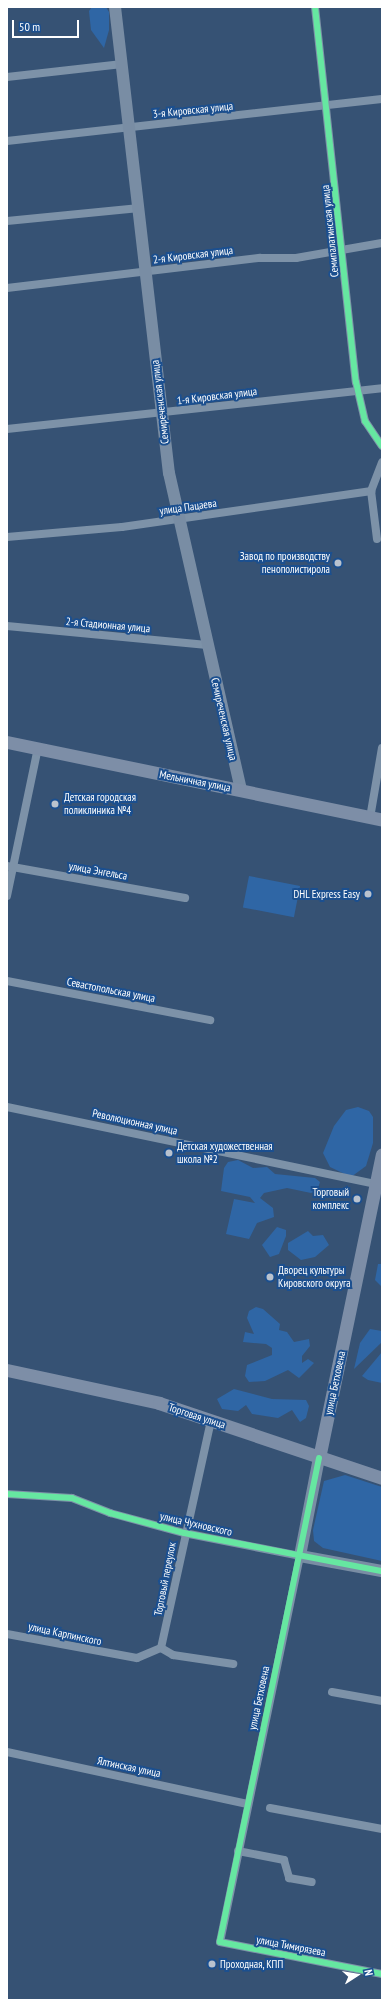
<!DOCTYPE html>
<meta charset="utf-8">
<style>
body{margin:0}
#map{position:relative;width:389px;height:2007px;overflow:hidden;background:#365274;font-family:"PT Sans Narrow",sans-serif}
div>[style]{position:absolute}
.green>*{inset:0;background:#2f66a5;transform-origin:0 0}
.street>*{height:8px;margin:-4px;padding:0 4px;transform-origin:4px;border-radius:4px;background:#7d92a8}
.secondary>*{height:12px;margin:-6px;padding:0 6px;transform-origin:6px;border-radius:6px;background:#798da4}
.primary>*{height:13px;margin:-6.5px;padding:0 6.5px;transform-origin:6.5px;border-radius:6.5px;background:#7d8ea7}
.cycleway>*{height:6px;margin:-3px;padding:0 3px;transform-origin:3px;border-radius:3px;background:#66e7a1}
.dots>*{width:11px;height:11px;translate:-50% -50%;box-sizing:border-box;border:2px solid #1b4f8f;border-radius:50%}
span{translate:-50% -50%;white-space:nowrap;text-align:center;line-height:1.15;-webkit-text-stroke:4px #1b4f8f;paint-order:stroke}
.street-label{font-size:11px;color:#fff}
.poi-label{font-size:11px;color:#fff}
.right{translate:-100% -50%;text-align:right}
.left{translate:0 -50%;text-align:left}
.frame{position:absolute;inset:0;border:8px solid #fff;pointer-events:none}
.north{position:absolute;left:337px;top:1955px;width:40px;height:40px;-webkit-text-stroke:3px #1b4f8f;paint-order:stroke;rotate:78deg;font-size:11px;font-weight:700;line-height:16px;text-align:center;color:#fff}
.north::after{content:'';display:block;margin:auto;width:14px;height:18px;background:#fff;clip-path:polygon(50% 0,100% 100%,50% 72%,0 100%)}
.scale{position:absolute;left:12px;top:20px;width:67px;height:18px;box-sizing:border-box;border:2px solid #fff;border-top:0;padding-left:5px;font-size:12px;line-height:14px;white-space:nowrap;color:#fff;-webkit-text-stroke:3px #1b4f8f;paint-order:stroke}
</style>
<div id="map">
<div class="green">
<i style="clip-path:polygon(92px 7px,106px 7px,109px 12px,109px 30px,104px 48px,91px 30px,89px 11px)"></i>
<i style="left:249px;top:876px;width:52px;height:32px;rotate:11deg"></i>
<i style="clip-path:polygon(358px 1107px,369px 1111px,373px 1117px,373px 1143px,366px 1166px,351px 1177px,330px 1167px,323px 1153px,334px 1126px,346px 1110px)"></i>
<i style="clip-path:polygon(238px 1160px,253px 1168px,267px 1167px,275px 1174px,315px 1178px,320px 1182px,317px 1191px,311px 1193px,287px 1188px,264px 1193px,260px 1198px,273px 1208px,274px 1217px,257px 1223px,249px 1239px,226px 1234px,234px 1199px,255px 1203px,250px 1197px,221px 1191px,224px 1168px,228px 1162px)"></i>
<i style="clip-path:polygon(277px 1227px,286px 1230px,286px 1236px,279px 1254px,270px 1257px,262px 1245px)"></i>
<i style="clip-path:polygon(308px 1231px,313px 1236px,323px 1235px,329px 1245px,315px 1257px,301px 1260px,288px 1250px,288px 1243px)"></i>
<i style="clip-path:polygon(378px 1264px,382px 1264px,382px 1287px,375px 1280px)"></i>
<i style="clip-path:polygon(256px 1307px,263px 1309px,280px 1324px,279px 1330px,287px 1332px,294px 1342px,309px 1339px,310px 1346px,302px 1356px,302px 1363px,308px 1359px,314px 1363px,299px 1378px,288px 1370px,265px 1381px,249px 1382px,245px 1376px,247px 1365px,272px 1355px,272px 1348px,266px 1344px,243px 1342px,245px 1332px,254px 1334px,247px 1318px,249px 1311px)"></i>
<i style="clip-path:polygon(370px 1329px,382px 1331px,382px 1342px,354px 1369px,360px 1343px)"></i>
<i style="clip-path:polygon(382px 1352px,382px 1383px,368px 1380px,362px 1376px)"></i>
<i style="clip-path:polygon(234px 1389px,272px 1399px,306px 1400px,309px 1406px,306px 1418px,300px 1422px,292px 1410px,278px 1418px,252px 1414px,246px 1405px,238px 1411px,222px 1409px,217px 1399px)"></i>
<i style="clip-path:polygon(345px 1475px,382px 1487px,382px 1561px,323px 1548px,314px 1541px,313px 1530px,324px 1481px)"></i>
</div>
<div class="street">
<i style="left:315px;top:7px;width:377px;rotate:83.8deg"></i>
<i style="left:356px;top:382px;width:40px;rotate:77deg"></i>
<i style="left:365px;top:421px;width:30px;rotate:56deg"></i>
<i style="left:7px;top:77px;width:116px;rotate:-6.4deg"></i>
<i style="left:7px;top:141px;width:377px;rotate:-6.4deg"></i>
<i style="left:7px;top:221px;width:133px;rotate:-5.6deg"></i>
<i style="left:7px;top:288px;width:255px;rotate:-6.8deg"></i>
<i style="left:260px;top:258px;width:36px"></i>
<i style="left:296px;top:258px;width:87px;rotate:-9.9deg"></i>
<i style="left:7px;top:429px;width:377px;rotate:-6.2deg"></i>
<i style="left:7px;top:537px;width:115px;rotate:-5deg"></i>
<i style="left:122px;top:527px;width:252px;rotate:-8.2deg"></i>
<i style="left:377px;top:539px;width:48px;rotate:-97.1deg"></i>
<i style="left:371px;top:491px;width:31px;rotate:-69deg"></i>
<i style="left:7px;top:626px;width:201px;rotate:5.4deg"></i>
<i style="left:370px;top:818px;width:71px;rotate:-80.3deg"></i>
<i style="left:7px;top:866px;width:181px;rotate:10.2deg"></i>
<i style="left:7px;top:896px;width:151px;rotate:-78.2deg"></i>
<i style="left:7px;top:981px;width:207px;rotate:10.9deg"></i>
<i style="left:7px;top:1107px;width:377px;rotate:11.8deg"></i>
<i style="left:7px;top:1494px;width:65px;rotate:3.5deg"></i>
<i style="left:72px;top:1498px;width:41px;rotate:21.5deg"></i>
<i style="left:110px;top:1513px;width:77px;rotate:15.1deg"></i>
<i style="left:184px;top:1533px;width:118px;rotate:11.2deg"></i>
<i style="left:300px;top:1556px;width:394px;rotate:101.7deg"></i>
<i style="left:220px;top:1942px;width:165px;rotate:11.2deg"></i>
<i style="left:7px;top:1634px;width:132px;rotate:10.5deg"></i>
<i style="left:137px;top:1658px;width:26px;rotate:-23deg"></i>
<i style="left:161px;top:1648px;width:14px;rotate:30deg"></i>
<i style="left:173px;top:1655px;width:61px;rotate:8.5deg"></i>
<i style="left:161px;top:1648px;width:233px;rotate:-77.6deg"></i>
<i style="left:332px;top:1692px;width:51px;rotate:10.2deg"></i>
<i style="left:7px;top:1752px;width:246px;rotate:12.2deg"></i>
<i style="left:270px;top:1808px;width:114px;rotate:10.6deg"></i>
<i style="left:238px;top:1851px;width:47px;rotate:11.1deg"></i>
<i style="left:284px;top:1860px;width:19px;rotate:74deg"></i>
<i style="left:289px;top:1878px;width:23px;rotate:10deg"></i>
</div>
<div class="secondary">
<i style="left:115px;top:7px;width:469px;rotate:83.4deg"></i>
<i style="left:169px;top:473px;width:325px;rotate:77.2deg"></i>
<i style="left:319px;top:1458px;width:100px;rotate:101deg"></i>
<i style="left:300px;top:1556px;width:83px;rotate:10.4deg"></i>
</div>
<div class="primary">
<i style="left:7px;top:742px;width:383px;rotate:11.7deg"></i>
<i style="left:7px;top:1370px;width:156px;rotate:12.2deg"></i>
<i style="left:159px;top:1403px;width:235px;rotate:18.6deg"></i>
<i style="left:319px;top:1458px;width:310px;rotate:-78.3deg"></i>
</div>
<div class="cycleway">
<i style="left:315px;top:7px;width:377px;rotate:83.8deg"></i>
<i style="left:356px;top:382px;width:40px;rotate:77deg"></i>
<i style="left:365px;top:421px;width:30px;rotate:56deg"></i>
<i style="left:319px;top:1458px;width:494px;rotate:101.6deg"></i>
<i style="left:220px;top:1942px;width:165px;rotate:11.2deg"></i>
<i style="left:7px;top:1494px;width:65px;rotate:3.5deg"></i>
<i style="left:72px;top:1498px;width:41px;rotate:21.5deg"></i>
<i style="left:110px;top:1513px;width:77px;rotate:15.1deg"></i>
<i style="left:184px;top:1533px;width:202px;rotate:10.9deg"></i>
</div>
<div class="dots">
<i style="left:338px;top:563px;background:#b9c2ce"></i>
<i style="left:55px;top:804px;background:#b9c2ce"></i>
<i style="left:368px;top:894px;background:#b9c2ce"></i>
<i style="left:169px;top:1153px;background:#b9c2ce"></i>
<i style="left:357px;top:1199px;background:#b9c2ce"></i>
<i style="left:270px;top:1277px;background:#b9c2ce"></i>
<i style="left:212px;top:1964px;background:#b9c2ce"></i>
</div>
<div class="street-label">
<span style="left:193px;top:110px;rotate:-6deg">3-я Кировская улица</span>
<span style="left:330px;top:231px;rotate:-96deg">Семипалатинская улица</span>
<span style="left:193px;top:255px;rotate:-7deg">2-я Кировская улица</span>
<span style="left:217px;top:396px;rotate:-7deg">1-я Кировская улица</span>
<span style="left:160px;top:402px;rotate:-97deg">Семиреченская улица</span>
<span style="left:188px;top:507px;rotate:-8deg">улица Пацаева</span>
<span style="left:108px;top:625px;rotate:5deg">2-я Стадионная улица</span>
<span style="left:224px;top:719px;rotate:77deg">Семиреченская улица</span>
<span style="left:195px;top:781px;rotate:11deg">Мельничная улица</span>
<span style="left:98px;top:871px;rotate:10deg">улица Энгельса</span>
<span style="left:111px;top:990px;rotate:11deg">Севастопольская улица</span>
<span style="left:135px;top:1122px;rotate:12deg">Революционная улица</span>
<span style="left:335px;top:1383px;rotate:-78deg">улица Бетховена</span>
<span style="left:197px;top:1416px;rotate:18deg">Торговая улица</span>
<span style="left:196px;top:1524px;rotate:13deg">улица Чухновского</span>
<span style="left:165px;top:1579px;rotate:-79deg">Торговый переулок</span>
<span style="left:65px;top:1634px;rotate:12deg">улица Карпинского</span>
<span style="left:259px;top:1698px;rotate:-78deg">улица Бетховена</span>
<span style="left:129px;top:1767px;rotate:12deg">Ялтинская улица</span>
<span style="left:291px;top:1946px;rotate:11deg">улица Тимирязева</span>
</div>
<div class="poi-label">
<span class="right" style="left:330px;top:563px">Завод по производству<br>пенополистирола</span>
<span class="left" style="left:64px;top:804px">Детская городская<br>поликлиника №4</span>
<span class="right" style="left:360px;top:894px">DHL Express Easy</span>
<span class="left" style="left:177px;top:1153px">Детская художественная<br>школа №2</span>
<span class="right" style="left:349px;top:1199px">Торговый<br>комплекс</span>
<span class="left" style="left:278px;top:1277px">Дворец культуры<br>Кировского округа</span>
<span class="left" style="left:220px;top:1964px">Проходная, КПП</span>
</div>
<div class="frame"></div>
<div class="north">N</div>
<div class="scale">50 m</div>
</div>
